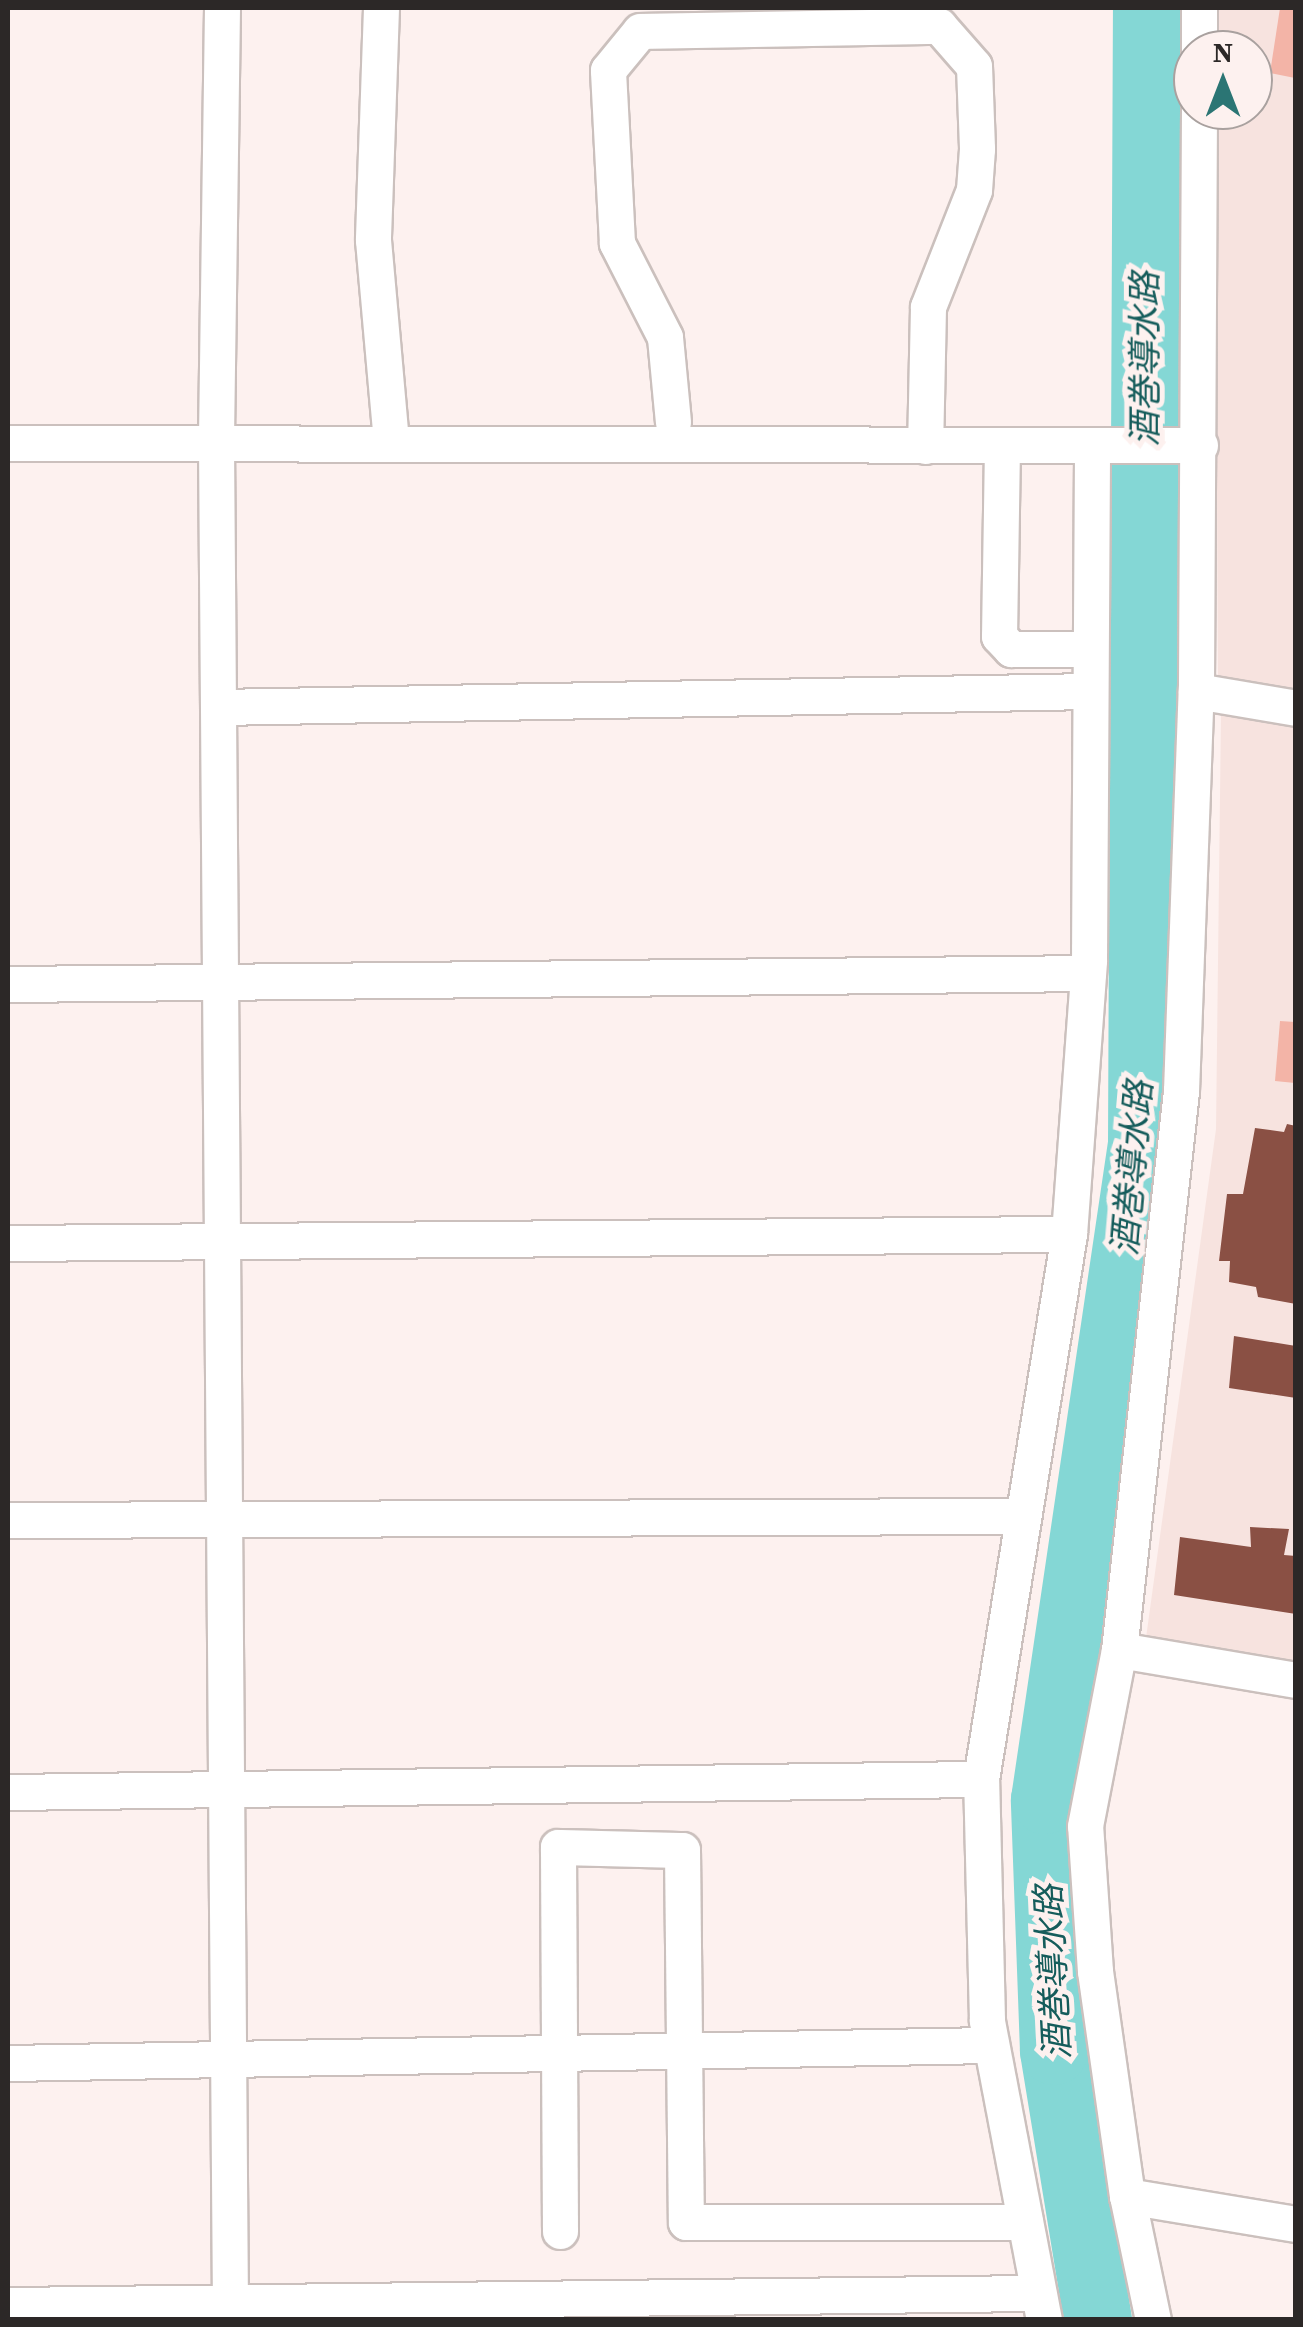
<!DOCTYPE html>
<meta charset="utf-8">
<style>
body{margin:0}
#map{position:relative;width:1303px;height:2327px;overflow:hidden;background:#fdf1ef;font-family:"Source Serif 4","Noto Sans JP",serif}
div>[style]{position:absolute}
.built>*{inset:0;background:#f7e3df}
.green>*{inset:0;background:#f3b4a7}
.river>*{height:68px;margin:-34px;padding:0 34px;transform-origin:34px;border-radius:34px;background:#84d7d5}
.building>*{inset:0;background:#8a5044}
.roads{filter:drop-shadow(2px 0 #cbc0bd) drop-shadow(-2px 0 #cbc0bd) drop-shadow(0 2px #cbc0bd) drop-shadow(0 -2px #cbc0bd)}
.minor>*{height:35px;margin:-17.5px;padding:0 17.5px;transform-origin:17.5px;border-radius:17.5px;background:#fff}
span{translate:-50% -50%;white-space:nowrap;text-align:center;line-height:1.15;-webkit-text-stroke:10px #fdf1ef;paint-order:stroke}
.water-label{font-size:35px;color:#155c5b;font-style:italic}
.frame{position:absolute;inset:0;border:10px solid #2c2827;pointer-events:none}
.north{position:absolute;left:1173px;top:30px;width:100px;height:100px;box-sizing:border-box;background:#fdf1ef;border:2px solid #a9a19f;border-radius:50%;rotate:0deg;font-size:28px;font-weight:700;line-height:40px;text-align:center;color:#2c2827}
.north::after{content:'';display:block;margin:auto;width:35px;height:45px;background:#2b7574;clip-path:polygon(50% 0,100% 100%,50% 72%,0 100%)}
</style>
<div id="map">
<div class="built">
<i style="clip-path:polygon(1214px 8px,1295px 8px,1295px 690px,1218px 678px,1215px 110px,1253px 110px,1253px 50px,1214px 50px)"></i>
<i style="clip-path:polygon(1221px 714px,1295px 726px,1295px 1664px,1146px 1638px,1216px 1129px)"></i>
</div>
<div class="green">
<i style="clip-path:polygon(1280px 8px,1295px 8px,1295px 78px,1270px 73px)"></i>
<i style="clip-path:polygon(1280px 1021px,1295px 1022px,1295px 1083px,1275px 1081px)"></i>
</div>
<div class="river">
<i style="left:1098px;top:2320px;width:273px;rotate:-99.3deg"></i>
<i style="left:1054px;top:2051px;width:251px;rotate:-92.1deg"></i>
<i style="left:1045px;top:1800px;width:663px;rotate:-81.59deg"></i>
<i style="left:1142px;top:1144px;width:1136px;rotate:-89.75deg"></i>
</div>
<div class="building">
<i style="clip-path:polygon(1287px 1124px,1296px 1126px,1296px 1304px,1258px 1297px,1256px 1287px,1229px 1282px,1230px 1261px,1219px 1261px,1227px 1194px,1243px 1194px,1255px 1128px,1284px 1132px)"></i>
<i style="clip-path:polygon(1234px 1336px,1296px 1346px,1296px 1398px,1229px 1388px)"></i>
<i style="clip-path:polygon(1250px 1527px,1289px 1529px,1284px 1555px,1296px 1556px,1296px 1614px,1174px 1595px,1180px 1537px,1251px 1547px)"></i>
</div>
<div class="roads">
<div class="minor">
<i style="left:222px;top:8px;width:435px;rotate:90.8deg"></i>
<i style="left:216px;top:443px;width:1877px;rotate:89.57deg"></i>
<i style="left:381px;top:8px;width:232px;rotate:92deg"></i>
<i style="left:373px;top:240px;width:203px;rotate:84.9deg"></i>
<i style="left:1199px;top:8px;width:42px;rotate:90deg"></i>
<i style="left:1199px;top:110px;width:581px;rotate:90.3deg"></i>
<i style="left:1196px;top:691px;width:101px;rotate:9.6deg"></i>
<i style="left:673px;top:422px;width:85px;rotate:-95.4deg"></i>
<i style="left:665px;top:337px;width:106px;rotate:-117.1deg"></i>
<i style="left:617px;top:243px;width:173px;rotate:-93deg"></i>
<i style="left:608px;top:70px;width:50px;rotate:-50.6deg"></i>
<i style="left:640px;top:31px;width:299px;rotate:-1deg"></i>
<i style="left:939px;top:26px;width:53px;rotate:48.8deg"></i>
<i style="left:974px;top:66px;width:83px;rotate:87.9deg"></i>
<i style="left:977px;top:149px;width:41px;rotate:94.2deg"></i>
<i style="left:974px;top:190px;width:126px;rotate:111.5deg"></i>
<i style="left:928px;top:307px;width:139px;rotate:91.2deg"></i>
<i style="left:8px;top:443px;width:1192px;rotate:0.1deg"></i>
<i style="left:1002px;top:446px;width:190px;rotate:90.9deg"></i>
<i style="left:999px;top:636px;width:18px;rotate:47deg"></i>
<i style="left:1011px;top:649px;width:77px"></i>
<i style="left:218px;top:707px;width:869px;rotate:-1.05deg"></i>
<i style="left:8px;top:984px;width:1080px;rotate:-0.58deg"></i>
<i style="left:8px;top:1243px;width:1061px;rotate:-0.49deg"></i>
<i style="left:8px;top:1520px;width:1013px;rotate:-0.23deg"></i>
<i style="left:1119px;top:1650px;width:180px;rotate:9.6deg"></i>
<i style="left:8px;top:1792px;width:973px;rotate:-0.77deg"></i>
<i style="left:8px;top:2063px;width:983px;rotate:-1.05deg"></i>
<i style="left:1127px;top:2196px;width:171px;rotate:9.4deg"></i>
<i style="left:560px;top:2231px;width:384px;rotate:-90.3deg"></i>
<i style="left:558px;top:1847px;width:124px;rotate:1.4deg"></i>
<i style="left:682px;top:1850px;width:372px;rotate:89.4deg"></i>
<i style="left:686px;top:2222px;width:339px"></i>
<i style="left:8px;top:2305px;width:1030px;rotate:-0.67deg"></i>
<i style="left:1044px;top:2320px;width:305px;rotate:-100.8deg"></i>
<i style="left:987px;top:2020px;width:241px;rotate:-91.4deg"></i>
<i style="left:981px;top:1779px;width:552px;rotate:-80.83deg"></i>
<i style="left:1069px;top:1234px;width:275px;rotate:-85.8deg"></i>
<i style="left:1089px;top:960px;width:513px;rotate:-89.66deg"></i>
<i style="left:1153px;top:2320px;width:127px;rotate:-101.8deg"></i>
<i style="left:1127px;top:2196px;width:227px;rotate:-98.1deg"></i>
<i style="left:1095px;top:1971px;width:145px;rotate:-93.9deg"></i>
<i style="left:1085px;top:1826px;width:179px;rotate:-79.1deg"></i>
<i style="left:1119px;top:1650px;width:562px;rotate:-83.67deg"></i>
<i style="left:1181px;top:1091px;width:400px;rotate:-87.9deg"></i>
</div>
</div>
<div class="water-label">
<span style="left:1145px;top:359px;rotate:-90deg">酒巻導水路</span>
<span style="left:1132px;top:1168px;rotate:-85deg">酒巻導水路</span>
<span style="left:1053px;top:1972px;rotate:-93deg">酒巻導水路</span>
</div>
<div class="frame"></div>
<div class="north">N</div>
</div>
